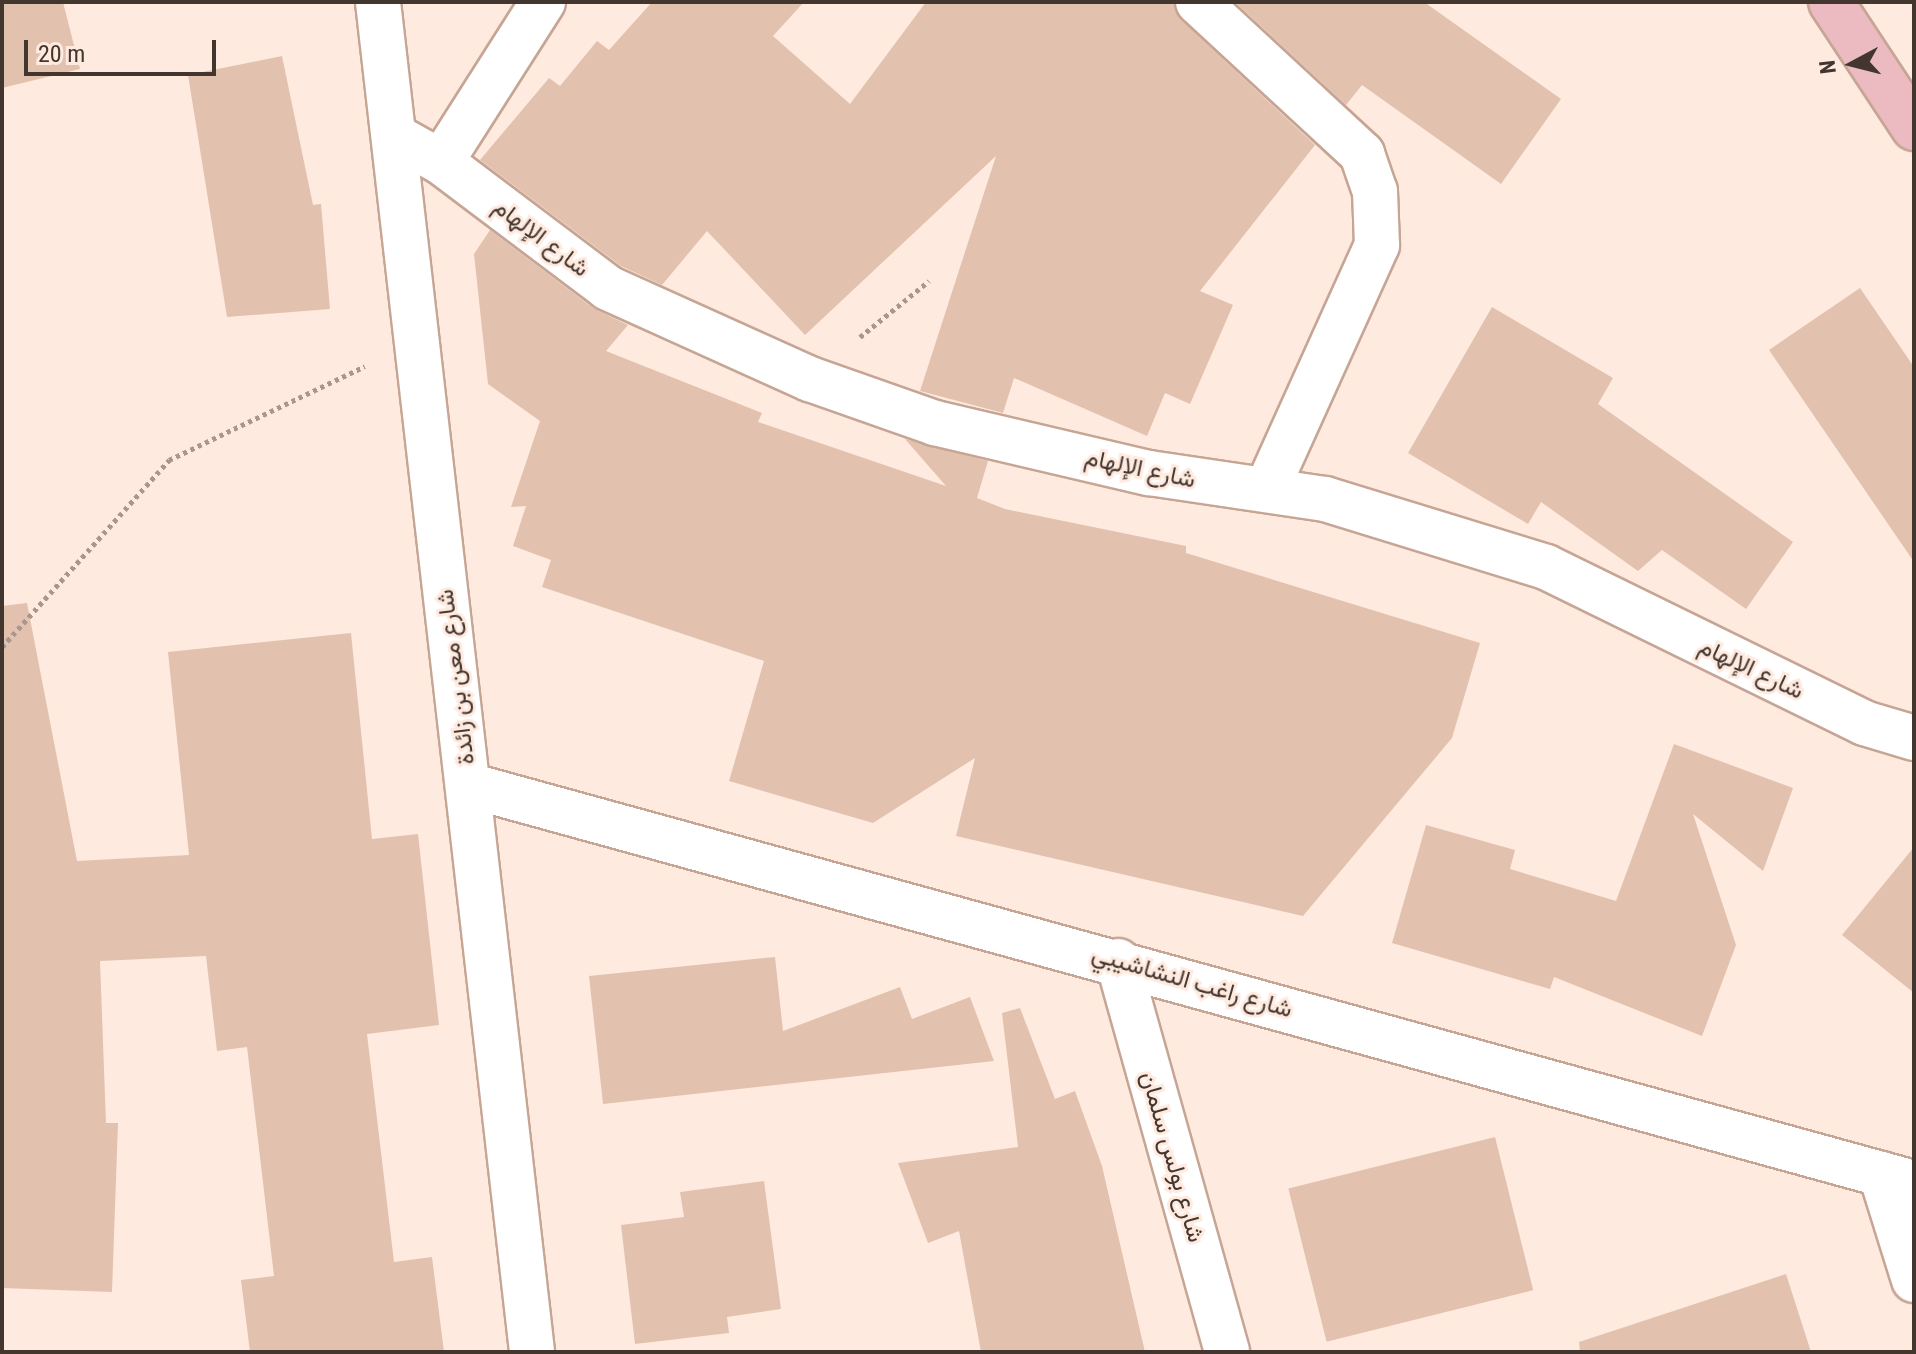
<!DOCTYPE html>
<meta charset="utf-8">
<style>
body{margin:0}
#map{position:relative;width:1916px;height:1354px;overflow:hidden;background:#ffeadf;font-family:"Roboto Condensed",Vazirmatn,sans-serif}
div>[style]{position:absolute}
.building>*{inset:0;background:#e2c2ae;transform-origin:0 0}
.path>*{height:5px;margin-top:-2.5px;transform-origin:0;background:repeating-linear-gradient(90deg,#a9978e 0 4px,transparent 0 8px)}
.roads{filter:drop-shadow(2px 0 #c6a594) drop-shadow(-2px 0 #c6a594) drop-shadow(0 2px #c6a594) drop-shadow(0 -2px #c6a594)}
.street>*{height:44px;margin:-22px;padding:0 22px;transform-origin:22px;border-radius:22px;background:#fff}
.primary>*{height:44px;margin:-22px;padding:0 22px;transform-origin:22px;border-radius:22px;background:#ebbbc1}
span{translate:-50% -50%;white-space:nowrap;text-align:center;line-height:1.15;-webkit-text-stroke:6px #ffeadf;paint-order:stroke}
.street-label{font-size:24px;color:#43362f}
.frame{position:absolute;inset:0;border:4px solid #43362f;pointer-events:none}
.north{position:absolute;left:1812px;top:24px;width:80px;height:80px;-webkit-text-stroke:6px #ffeadf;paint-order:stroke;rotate:263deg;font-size:22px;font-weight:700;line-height:32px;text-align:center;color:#43362f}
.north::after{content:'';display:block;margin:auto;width:28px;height:36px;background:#43362f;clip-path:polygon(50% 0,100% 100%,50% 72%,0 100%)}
.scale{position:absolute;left:24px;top:40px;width:192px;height:36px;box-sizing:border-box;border:4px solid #43362f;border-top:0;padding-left:10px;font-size:24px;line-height:28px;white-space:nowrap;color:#43362f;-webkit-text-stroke:6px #ffeadf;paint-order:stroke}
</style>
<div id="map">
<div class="building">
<i style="clip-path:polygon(2px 2px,63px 2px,80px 69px,2px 88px)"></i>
<i style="clip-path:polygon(652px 2px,804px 2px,773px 36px,850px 104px,926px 2px,1174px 2px,1181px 20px,1315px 145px,1200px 291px,1233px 305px,1190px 404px,1165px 393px,1147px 436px,1014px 378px,1003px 413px,920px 391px,996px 156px,805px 335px,707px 231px,662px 285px,621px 266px,480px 160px,549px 78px,560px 86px,597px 41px,609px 50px)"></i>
<i style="clip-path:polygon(1235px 2px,1424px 2px,1561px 99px,1501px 184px,1362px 85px,1346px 105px)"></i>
<i style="clip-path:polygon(282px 56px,313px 205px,321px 204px,330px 309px,227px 317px,188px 75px)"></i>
<i style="clip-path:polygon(490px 230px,593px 308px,628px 325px,606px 351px,762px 413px,758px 422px,946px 486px,905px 439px,988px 461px,977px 498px,1005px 509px,1186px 546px,1186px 553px,1480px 643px,1452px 738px,1303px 916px,956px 836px,975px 758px,873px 823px,729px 781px,764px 661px,542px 587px,551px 560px,513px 546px,526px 506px,511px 507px,540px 421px,488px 384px,474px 254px)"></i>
<i style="clip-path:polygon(1860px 288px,1914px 367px,1914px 562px,1769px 350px)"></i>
<i style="clip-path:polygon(1492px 307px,1613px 378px,1598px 404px,1793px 542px,1746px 609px,1662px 550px,1638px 571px,1541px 502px,1528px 524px,1408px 453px)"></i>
<i style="clip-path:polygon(27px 603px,77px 861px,189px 855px,168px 652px,351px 633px,372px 839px,418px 834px,439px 1025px,367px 1034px,394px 1262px,432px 1257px,444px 1352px,250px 1352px,241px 1280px,274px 1276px,247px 1047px,217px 1051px,206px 956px,100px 961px,106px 1123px,118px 1123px,112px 1292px,2px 1288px,2px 606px)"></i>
<i style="clip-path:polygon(1674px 744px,1793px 788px,1763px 871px,1693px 814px,1736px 945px,1702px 1036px,1554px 977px,1550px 989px,1392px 943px,1426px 825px,1515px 850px,1510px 869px,1616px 901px)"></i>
<i style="clip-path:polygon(1914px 847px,1914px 993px,1842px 935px)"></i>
<i style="clip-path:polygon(775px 957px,783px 1031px,900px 987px,912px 1019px,970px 997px,994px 1061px,603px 1104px,589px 976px)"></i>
<i style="clip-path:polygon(1020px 1008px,1055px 1099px,1075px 1091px,1102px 1166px,1145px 1352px,981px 1352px,959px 1231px,928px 1243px,898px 1163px,1018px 1147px,1002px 1013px)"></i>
<i style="left:1495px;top:1137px;width:158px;height:213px;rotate:76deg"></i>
<i style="clip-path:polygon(764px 1181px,781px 1309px,727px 1317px,729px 1333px,635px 1344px,621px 1225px,684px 1217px,680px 1192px)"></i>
<i style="clip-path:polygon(1786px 1274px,1811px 1352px,1580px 1352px,1579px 1342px)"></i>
</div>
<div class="path">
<i style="left:860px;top:337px;width:89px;rotate:-39.1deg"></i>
<i style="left:2px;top:647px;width:251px;rotate:-48.2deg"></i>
<i style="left:169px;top:460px;width:217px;rotate:-25.6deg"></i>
</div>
<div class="roads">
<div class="street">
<i style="left:378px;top:2px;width:1359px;rotate:83.49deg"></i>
<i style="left:1198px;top:2px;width:224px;rotate:42.8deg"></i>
<i style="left:1362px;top:154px;width:39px;rotate:71deg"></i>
<i style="left:1375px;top:191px;width:54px;rotate:87.9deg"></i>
<i style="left:1377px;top:245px;width:268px;rotate:114.3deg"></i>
<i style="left:396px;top:137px;width:51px;rotate:29.1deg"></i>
<i style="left:441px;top:162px;width:209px;rotate:37deg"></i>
<i style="left:608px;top:288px;width:222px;rotate:24.3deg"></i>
<i style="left:810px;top:379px;width:133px;rotate:19.4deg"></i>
<i style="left:935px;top:423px;width:220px;rotate:13.2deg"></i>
<i style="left:1149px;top:473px;width:178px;rotate:8.4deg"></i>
<i style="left:1325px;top:499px;width:231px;rotate:17.1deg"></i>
<i style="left:1546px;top:567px;width:354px;rotate:26.1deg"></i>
<i style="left:1864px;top:723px;width:52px;rotate:16.7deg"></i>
<i style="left:441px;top:162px;width:190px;rotate:-57.5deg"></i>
<i style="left:468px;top:785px;width:1500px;rotate:15.39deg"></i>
<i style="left:1118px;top:961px;width:406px;rotate:74.4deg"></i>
<i style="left:1881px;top:1174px;width:111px;rotate:72.7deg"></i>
</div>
<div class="primary">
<i style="left:1831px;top:2px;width:151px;rotate:56.6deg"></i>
</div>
</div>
<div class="street-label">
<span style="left:541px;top:238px;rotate:37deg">شارع الإلهام</span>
<span style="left:1140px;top:469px;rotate:12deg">شارع الإلهام</span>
<span style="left:1751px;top:669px;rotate:25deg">شارع الإلهام</span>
<span style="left:456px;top:677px;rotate:-97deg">شارع معن بن زائدة</span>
<span style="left:1192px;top:982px;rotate:16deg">شارع راغب النشاشيبي</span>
<span style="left:1172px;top:1157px;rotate:74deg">شارع بولس سلمان</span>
</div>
<div class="frame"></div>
<div class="north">N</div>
<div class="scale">20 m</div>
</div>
